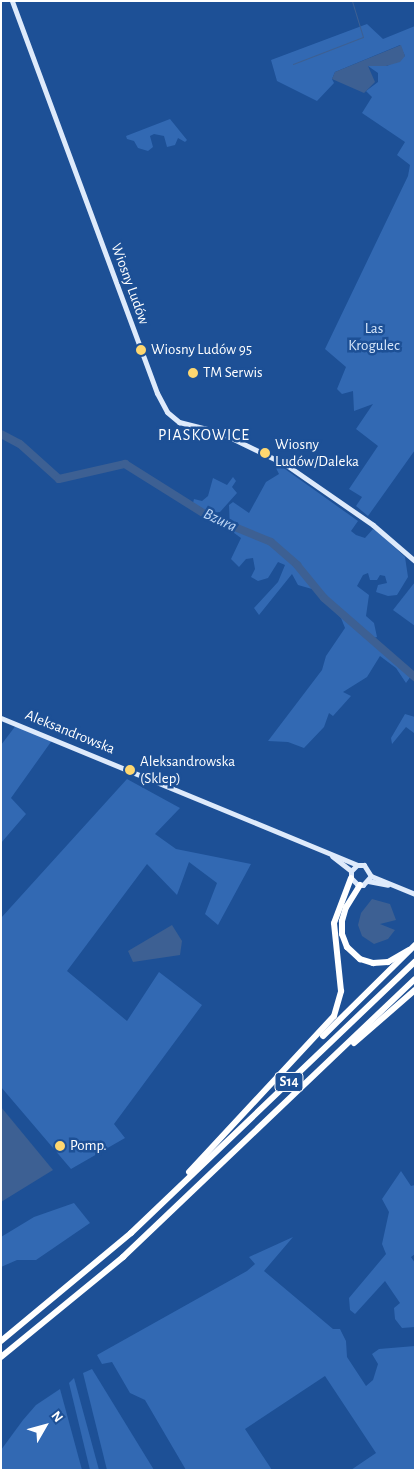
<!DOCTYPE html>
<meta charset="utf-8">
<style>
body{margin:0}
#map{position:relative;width:416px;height:1471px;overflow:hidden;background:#1d5096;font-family:"Alegreya Sans",sans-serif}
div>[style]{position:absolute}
.green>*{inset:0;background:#3269b3}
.water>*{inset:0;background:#3d6093}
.stream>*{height:1px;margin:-0.5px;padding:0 0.5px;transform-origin:0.5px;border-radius:0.5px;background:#3d6093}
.river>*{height:8px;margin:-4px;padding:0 4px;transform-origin:4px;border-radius:4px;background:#3d6093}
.secondary>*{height:5px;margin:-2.5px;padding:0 2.5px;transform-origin:2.5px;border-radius:2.5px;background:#deeafb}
.highway>*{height:6px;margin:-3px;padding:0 3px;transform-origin:3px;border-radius:3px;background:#fff}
.dots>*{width:14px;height:14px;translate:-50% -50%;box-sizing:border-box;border:2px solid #1d5096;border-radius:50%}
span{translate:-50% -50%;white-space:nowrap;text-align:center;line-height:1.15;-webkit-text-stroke:5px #1d5096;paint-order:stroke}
.shield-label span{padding:1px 4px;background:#1d5096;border:1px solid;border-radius:4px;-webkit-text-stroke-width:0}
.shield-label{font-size:14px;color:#fff;font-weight:700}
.street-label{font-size:15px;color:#fff}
.park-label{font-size:15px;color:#d7e7fb}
.poi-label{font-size:15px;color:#fff}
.left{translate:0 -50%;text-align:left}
.neighbourhood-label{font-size:16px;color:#fff;letter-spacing:1px}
.water-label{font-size:16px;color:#bdd6f6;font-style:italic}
.frame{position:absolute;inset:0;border:2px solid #fff;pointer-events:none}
.north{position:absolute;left:20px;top:1401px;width:50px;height:50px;-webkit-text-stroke:4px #1d5096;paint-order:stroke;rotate:52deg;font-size:14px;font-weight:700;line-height:20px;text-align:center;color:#fff}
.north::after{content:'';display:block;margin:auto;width:18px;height:22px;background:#fff;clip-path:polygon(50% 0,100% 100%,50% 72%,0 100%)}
</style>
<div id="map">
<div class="green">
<i style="clip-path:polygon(367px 24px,383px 39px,415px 26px,415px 450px,368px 516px,356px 506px,362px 497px,349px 489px,378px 446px,356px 429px,373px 404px,354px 411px,353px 391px,342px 394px,337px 389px,346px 367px,325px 349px,408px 176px,410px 165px,397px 155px,405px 142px,362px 113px,372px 97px,366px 91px,378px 82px,378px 73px,368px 66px,387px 66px,405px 56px,400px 45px,335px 72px,332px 79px,334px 83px,317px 101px,277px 81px,271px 60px)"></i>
<i style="clip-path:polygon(170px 119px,187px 140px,185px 142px,178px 138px,175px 145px,167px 147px,164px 136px,154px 134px,150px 136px,153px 147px,148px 151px,138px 148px,134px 141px,127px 139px,126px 136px)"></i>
<i style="clip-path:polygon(278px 464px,358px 521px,351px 531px,356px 535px,365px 538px,373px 529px,377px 531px,405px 557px,408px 577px,397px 595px,388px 596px,376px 592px,378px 585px,387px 583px,385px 576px,380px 575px,377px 580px,370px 580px,368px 573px,363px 575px,357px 586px,369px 595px,366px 616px,374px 623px,377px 637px,369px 639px,411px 676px,406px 683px,396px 668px,380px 656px,367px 677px,343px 692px,351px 696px,333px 716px,329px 713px,324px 727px,304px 748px,288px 742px,268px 741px,322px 670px,326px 656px,345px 628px,341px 618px,312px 589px,298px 585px,292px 574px,259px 615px,254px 608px,278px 582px,285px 565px,278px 562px,268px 578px,258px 581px,251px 577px,255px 569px,253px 558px,246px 559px,239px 567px,231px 559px,241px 538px,230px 530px,229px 505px,233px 502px,249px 513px,266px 482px,279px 474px,276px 468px)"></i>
<i style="clip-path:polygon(233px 477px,236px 481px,232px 487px,237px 493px,220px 512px,210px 513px,193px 503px,194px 499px,202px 501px,208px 496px,213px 478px,227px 485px)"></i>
<i style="clip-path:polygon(415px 582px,415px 626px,393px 610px)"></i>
<i style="clip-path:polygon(405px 714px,415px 717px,415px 740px,414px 733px,406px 727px,392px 744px,391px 738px)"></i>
<i style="clip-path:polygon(17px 724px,53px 739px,11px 798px,26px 814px,1px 843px,1px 745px)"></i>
<i style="clip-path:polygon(127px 779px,180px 808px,155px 834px,176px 849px,251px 864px,218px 925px,205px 914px,217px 883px,189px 862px,177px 895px,147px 864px,67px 971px,127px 1021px,159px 972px,202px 1005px,114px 1124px,125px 1138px,71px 1169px,1px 1087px,1px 918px)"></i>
<i style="clip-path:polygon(401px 1171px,411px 1186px,415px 1185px,415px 1254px,411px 1257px,415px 1263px,415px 1327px,402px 1328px,395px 1319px,394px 1308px,400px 1303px,385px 1281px,355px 1314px,350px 1310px,349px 1298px,386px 1254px,382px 1244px,389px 1212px,382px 1199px)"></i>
<i style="clip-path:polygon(74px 1203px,90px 1223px,36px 1260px,17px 1260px,1px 1267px,1px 1237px,34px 1217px)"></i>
<i style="clip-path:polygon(293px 1237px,264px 1271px,333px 1329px,340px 1329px,346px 1341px,347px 1357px,366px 1386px,373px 1380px,378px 1364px,372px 1354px,379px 1349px,415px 1346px,415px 1470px,351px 1470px,376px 1453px,325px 1376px,245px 1429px,272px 1470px,186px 1470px,145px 1400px,130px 1393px,112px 1362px,102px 1364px,97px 1355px,247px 1271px,255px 1264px,249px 1257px)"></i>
<i style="clip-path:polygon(92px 1369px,154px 1470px,107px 1470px,83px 1373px)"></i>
<i style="clip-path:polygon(74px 1378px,99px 1470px,90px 1470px,69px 1383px)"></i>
<i style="clip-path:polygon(60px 1389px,82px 1470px,1px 1470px,1px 1450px,23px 1420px,36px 1405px)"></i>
</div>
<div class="water">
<i style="clip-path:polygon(401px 45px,405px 56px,400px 62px,386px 66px,368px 66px,375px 82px,364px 93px,332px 79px,335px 72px)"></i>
<i style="clip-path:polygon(372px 899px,390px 904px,396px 920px,380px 924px,395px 930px,388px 939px,374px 944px,362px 936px,358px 925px,361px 913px)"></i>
<i style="clip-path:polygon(172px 925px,182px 941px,180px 955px,133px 962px,128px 951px)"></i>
<i style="clip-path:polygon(1px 1107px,53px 1170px,1px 1202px)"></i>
</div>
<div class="stream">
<i style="left:293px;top:64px;width:75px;rotate:-21.1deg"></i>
<i style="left:363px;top:37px;width:38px;rotate:-107deg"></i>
</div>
<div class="river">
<i style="left:1px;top:434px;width:21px;rotate:28deg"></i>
<i style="left:20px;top:444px;width:52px;rotate:41.9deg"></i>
<i style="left:59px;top:479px;width:68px;rotate:-12.8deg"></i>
<i style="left:125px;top:464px;width:98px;rotate:32.1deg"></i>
<i style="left:208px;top:516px;width:68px;rotate:22.4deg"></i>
<i style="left:271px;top:542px;width:35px;rotate:41deg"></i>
<i style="left:297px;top:565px;width:43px;rotate:50.7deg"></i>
<i style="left:324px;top:598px;width:121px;rotate:41deg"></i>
</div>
<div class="secondary">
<i style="left:12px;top:1px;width:418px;rotate:69.7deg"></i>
<i style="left:157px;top:393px;width:21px;rotate:62deg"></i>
<i style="left:167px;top:412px;width:16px;rotate:40deg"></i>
<i style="left:179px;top:422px;width:41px;rotate:14deg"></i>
<i style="left:219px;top:432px;width:73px;rotate:25.9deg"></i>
<i style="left:285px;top:464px;width:107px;rotate:34.7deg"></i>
<i style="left:373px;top:525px;width:55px;rotate:40.6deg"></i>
<i style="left:1px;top:718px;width:385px;rotate:22.4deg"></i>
<i style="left:357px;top:865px;width:7px"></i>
<i style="left:364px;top:865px;width:13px;rotate:58deg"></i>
<i style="left:371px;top:876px;width:12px;rotate:132deg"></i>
<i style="left:363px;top:885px;width:6px;rotate:-171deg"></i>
<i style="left:357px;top:884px;width:8px;rotate:-135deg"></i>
<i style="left:351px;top:878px;width:7px;rotate:-90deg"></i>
<i style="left:351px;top:871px;width:8px;rotate:-45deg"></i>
<i style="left:332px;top:856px;width:24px;rotate:38deg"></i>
<i style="left:371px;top:876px;width:48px;rotate:22.2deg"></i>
<i style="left:368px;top:881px;width:20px;rotate:11deg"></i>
</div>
<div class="highway">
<i style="left:360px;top:885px;width:26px;rotate:122deg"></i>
<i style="left:346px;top:907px;width:15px;rotate:106deg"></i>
<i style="left:342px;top:921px;width:13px;rotate:90deg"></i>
<i style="left:342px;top:934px;width:14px;rotate:69deg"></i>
<i style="left:347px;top:947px;width:18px;rotate:43deg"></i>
<i style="left:360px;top:959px;width:14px;rotate:17deg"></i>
<i style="left:373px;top:963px;width:15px;rotate:-4deg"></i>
<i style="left:388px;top:962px;width:24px;rotate:-30deg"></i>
<i style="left:323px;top:1036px;width:129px;rotate:-44.7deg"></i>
<i style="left:354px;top:1043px;width:81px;rotate:-41deg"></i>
<i style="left:189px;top:1172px;width:213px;rotate:-47.1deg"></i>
<i style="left:334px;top:1016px;width:26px;rotate:-74deg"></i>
<i style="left:341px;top:991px;width:68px;rotate:-95.9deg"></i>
<i style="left:334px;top:923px;width:48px;rotate:-69.3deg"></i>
<i style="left:1px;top:1341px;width:169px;rotate:-39.7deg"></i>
<i style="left:131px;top:1233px;width:393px;rotate:-43.7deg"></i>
<i style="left:1px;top:1357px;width:158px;rotate:-39.3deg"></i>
<i style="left:123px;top:1257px;width:403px;rotate:-43.6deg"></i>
</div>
<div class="dots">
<i style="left:141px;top:350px;background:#fed770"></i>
<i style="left:193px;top:373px;background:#fed770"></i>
<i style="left:265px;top:453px;background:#fed770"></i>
<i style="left:130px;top:770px;background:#fed770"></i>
<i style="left:60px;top:1146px;background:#fed770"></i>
</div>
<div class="shield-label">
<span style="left:289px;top:1082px">S14</span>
</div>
<div class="street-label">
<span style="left:130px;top:284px;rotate:70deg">Wiosny Ludów</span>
<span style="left:70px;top:732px;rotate:22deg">Aleksandrowska</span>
</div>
<div class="park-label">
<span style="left:374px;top:337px">Las<br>Krogulec</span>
</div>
<div class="poi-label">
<span class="left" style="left:151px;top:350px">Wiosny Ludów 95</span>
<span class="left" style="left:203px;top:373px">TM Serwis</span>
<span class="left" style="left:275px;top:453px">Wiosny<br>Ludów/Daleka</span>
<span class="left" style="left:140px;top:770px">Aleksandrowska<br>(Sklep)</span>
<span class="left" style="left:70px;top:1146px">Pomp.</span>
</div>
<div class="neighbourhood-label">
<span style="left:204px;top:435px">PIASKOWICE</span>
</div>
<div class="water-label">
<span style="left:220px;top:520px;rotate:25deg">Bzura</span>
</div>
<div class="frame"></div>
<div class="north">N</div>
</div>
